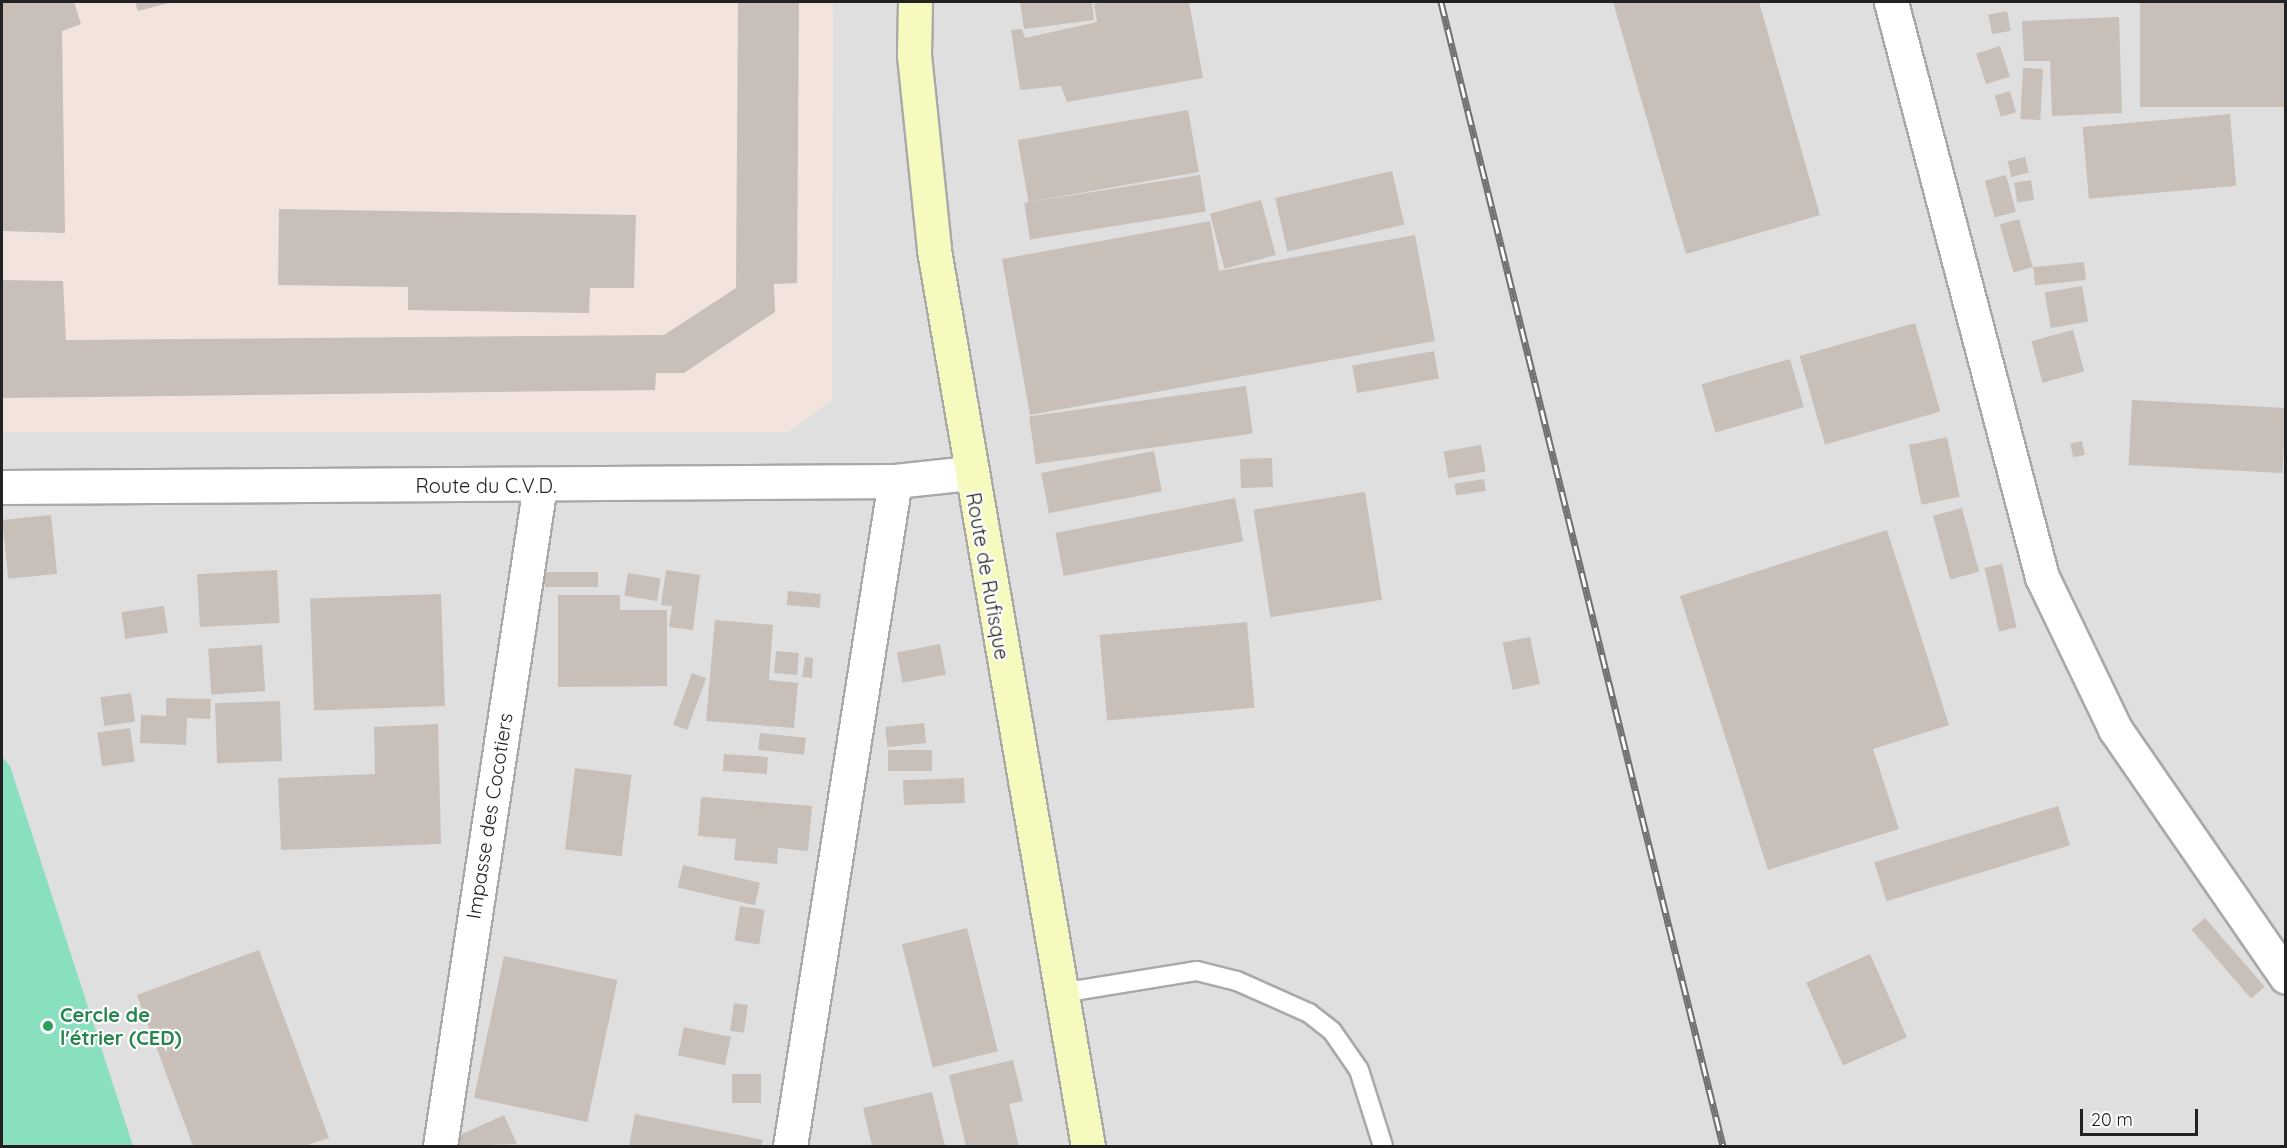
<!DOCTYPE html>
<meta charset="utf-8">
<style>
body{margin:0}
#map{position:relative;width:2287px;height:1148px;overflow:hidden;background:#f2efe9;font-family:Quicksand,sans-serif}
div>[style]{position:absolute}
.residential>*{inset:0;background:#e0dfdf;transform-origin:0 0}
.military>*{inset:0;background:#f3e3dd}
.pitch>*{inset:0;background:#88e0be}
.building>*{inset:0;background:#c7bfb8;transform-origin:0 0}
.roads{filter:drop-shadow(2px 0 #a9a9a9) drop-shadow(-2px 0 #a9a9a9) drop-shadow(0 2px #a9a9a9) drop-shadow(0 -2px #a9a9a9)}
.service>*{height:18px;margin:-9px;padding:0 9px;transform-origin:9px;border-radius:9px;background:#fff}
.minor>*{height:33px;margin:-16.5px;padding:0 16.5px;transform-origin:16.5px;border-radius:16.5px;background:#fff}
.secondary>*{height:33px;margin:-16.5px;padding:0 16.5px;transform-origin:16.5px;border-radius:16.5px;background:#f7fabf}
.rail>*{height:7px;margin-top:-3.5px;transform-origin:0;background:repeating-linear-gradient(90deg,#fff 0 14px,#707070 0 28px);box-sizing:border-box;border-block:2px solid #707070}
.dots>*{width:16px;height:16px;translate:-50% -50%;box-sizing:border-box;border:3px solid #fff;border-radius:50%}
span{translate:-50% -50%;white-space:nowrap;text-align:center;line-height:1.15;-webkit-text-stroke:4.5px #fff;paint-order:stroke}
.street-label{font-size:20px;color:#222}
.leisure-label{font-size:20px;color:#27864d;font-weight:700}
.left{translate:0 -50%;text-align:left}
.frame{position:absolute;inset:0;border:3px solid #222;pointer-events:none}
.scale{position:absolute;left:2080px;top:1109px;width:118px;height:27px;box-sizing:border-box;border:3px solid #222;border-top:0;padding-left:8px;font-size:18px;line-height:21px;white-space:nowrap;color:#222;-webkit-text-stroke:4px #fff;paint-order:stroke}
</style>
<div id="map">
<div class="residential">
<i style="left:2px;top:2px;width:2283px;height:1144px"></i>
</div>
<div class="military">
<i style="clip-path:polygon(2px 2px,833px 2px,832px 400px,788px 432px,2px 432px)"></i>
</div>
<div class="pitch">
<i style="clip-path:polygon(2px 757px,10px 766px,133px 1146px,2px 1146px)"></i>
</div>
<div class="building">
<i style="clip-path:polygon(2px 2px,74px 2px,81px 24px,62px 31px,65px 233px,2px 231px)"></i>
<i style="clip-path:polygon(135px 2px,173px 2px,138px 11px)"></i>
<i style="clip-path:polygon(738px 2px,799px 2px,797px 283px,774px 284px,775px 312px,684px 373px,656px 373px,655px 390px,2px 398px,2px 280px,63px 281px,66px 340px,664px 335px,736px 288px)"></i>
<i style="clip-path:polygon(1020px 2px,1092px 2px,1094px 20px,1024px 29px)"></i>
<i style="clip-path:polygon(1104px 2px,1189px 2px,1203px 78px,1067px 102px,1061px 86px,1020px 90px,1011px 30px,1022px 29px,1025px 38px,1097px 22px,1094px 4px)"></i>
<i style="clip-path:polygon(1613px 2px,1759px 2px,1820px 215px,1686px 254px)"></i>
<i style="left:2140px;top:2px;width:146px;height:105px"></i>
<i style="left:2007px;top:11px;width:20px;height:19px;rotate:79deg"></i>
<i style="clip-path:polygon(2119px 17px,2122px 113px,2052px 116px,2050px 61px,2024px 61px,2022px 21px)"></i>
<i style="left:2000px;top:46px;width:32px;height:25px;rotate:72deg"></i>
<i style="left:2023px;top:68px;width:20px;height:51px;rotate:3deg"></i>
<i style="left:2010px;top:91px;width:22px;height:16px;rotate:74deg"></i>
<i style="left:1188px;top:110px;width:63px;height:173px;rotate:80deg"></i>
<i style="left:2230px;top:114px;width:72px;height:148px;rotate:85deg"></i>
<i style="left:2025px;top:157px;width:16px;height:18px;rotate:76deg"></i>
<i style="left:1392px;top:171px;width:55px;height:120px;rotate:77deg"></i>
<i style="left:1200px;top:175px;width:37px;height:178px;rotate:81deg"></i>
<i style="left:2006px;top:175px;width:38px;height:22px;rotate:75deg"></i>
<i style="left:2031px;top:180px;width:20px;height:17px;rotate:81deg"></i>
<i style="left:1261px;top:200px;width:57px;height:53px;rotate:75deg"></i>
<i style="clip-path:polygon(279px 209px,636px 215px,634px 288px,590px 288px,589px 313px,408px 310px,408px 287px,278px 285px)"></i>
<i style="left:2019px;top:219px;width:50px;height:20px;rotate:74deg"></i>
<i style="clip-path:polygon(1210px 221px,1219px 271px,1415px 235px,1435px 341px,1030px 415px,1002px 259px)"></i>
<i style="left:2084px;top:262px;width:18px;height:51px;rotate:84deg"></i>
<i style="left:2082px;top:286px;width:36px;height:38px;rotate:80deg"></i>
<i style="left:1915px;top:323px;width:92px;height:120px;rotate:74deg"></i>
<i style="left:2073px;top:330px;width:43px;height:43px;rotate:75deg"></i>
<i style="left:1434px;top:351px;width:28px;height:83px;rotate:80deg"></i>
<i style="left:1790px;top:359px;width:50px;height:92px;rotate:74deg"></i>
<i style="left:1246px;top:386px;width:48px;height:219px;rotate:82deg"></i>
<i style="left:2132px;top:400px;width:154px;height:65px;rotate:3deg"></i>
<i style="left:1947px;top:437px;width:61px;height:39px;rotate:78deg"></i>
<i style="left:2082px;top:441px;width:14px;height:12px;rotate:78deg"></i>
<i style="left:1481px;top:445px;width:27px;height:38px;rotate:80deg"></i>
<i style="left:1154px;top:451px;width:41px;height:115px;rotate:79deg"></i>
<i style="left:1272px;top:458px;width:29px;height:32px;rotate:88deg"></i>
<i style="left:1484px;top:479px;width:12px;height:30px;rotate:81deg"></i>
<i style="left:1365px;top:492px;width:109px;height:113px;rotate:81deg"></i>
<i style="left:1235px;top:498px;width:44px;height:183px;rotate:79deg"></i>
<i style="left:1962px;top:508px;width:66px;height:30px;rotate:75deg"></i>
<i style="left:51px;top:515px;width:59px;height:49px;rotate:84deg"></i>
<i style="clip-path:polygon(1887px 530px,1949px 725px,1873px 749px,1899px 829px,1768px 870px,1680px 596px)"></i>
<i style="left:2002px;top:564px;width:65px;height:18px;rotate:77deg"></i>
<i style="left:277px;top:570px;width:53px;height:80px;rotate:87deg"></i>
<i style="clip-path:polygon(666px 570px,700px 575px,693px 630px,669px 627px,672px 606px,661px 605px)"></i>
<i style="left:598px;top:572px;width:15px;height:53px;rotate:90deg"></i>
<i style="left:628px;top:573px;width:33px;height:23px;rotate:9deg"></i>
<i style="left:788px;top:591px;width:33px;height:14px;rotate:5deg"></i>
<i style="left:441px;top:594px;width:112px;height:131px;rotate:88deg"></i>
<i style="clip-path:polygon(558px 595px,620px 595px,620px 610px,667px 610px,667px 686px,558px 687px)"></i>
<i style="left:164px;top:606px;width:27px;height:43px;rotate:82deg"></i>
<i style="clip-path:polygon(715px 620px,773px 625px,769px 680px,798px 683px,794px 728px,706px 721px)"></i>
<i style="left:1247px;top:622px;width:86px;height:148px;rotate:85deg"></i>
<i style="left:1530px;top:637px;width:48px;height:28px;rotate:78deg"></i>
<i style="left:940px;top:644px;width:31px;height:44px;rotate:79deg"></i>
<i style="left:262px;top:645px;width:46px;height:54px;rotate:86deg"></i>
<i style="left:776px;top:651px;width:23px;height:22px;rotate:5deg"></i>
<i style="clip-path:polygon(805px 657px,813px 658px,812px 678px,802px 677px)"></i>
<i style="left:692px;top:673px;width:15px;height:55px;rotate:20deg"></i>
<i style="left:131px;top:693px;width:29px;height:31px;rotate:82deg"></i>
<i style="clip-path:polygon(166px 698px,211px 699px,210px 719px,187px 718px,186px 745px,140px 743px,141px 715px,166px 716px)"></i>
<i style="left:280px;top:701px;width:60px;height:65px;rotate:88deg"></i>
<i style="left:924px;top:723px;width:20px;height:39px;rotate:84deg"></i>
<i style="clip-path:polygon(438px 724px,441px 844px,281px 850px,278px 778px,375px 774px,374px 727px)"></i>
<i style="left:130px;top:728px;width:34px;height:33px;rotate:82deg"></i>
<i style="left:760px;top:733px;width:46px;height:17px;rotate:6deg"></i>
<i style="left:932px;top:750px;width:21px;height:44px;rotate:90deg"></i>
<i style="left:724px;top:754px;width:44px;height:17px;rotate:4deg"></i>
<i style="left:575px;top:768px;width:57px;height:82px;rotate:7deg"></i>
<i style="left:964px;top:778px;width:25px;height:61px;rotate:88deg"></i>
<i style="clip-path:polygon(701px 797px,812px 806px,808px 851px,778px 848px,777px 864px,734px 860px,736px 839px,698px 836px)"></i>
<i style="left:2058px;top:806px;width:41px;height:192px;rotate:73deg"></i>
<i style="left:683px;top:865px;width:79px;height:23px;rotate:13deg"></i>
<i style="left:740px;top:906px;width:25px;height:35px;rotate:9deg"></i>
<i style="left:2205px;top:918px;width:91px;height:18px;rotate:49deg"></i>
<i style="left:967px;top:928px;width:127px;height:67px;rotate:76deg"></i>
<i style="clip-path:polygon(259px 950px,329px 1138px,304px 1146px,193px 1146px,137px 995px)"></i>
<i style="left:1870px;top:954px;width:91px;height:70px;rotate:66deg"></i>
<i style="left:504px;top:956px;width:116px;height:145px;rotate:12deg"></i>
<i style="left:734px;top:1003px;width:14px;height:28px;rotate:8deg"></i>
<i style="left:684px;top:1027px;width:48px;height:29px;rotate:12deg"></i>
<i style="clip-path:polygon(1013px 1060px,1023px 1101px,1009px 1104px,1019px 1146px,966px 1146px,949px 1075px)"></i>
<i style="left:732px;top:1074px;width:29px;height:29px"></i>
<i style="clip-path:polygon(932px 1092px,945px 1146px,872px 1146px,863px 1108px)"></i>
<i style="clip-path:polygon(635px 1114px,763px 1140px,761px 1146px,629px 1146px)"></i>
<i style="clip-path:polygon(504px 1115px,517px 1144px,452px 1146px,449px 1140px)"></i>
</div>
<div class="roads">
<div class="service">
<i style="left:1061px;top:993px;width:138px;rotate:-9.2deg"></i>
<i style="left:1197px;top:971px;width:41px;rotate:14deg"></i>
<i style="left:1237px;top:981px;width:79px;rotate:24deg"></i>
<i style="left:1309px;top:1013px;width:29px;rotate:38deg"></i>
<i style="left:1332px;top:1031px;width:47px;rotate:55.3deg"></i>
<i style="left:1359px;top:1070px;width:80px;rotate:72.5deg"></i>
</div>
<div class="minor">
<i style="left:1891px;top:2px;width:594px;rotate:75.29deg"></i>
<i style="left:2042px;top:577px;width:169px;rotate:64.3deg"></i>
<i style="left:2115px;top:729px;width:301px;rotate:55.4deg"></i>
<i style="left:2px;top:487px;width:893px;rotate:-0.38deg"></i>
<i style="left:895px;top:481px;width:75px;rotate:-6.1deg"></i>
<i style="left:440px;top:1146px;width:669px;rotate:-81.4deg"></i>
<i style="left:790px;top:1146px;width:673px;rotate:-81.03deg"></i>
</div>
<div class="secondary">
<i style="left:915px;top:2px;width:53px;rotate:91.1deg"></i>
<i style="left:914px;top:55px;width:196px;rotate:84.1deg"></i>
<i style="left:934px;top:250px;width:909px;rotate:80.25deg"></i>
</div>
</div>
<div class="rail">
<i style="left:1441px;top:2px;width:1178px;rotate:76.15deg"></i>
</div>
<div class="dots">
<i style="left:48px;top:1026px;background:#2e9e5b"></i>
</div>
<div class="street-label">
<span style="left:486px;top:485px">Route du C.V.D.</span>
<span style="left:988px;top:576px;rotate:80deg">Route de Rufisque</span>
<span style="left:489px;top:816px;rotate:-81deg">Impasse des Cocotiers</span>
</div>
<div class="leisure-label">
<span class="left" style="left:60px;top:1026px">Cercle de<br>l'étrier (CED)</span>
</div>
<div class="frame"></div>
<div class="scale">20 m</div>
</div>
